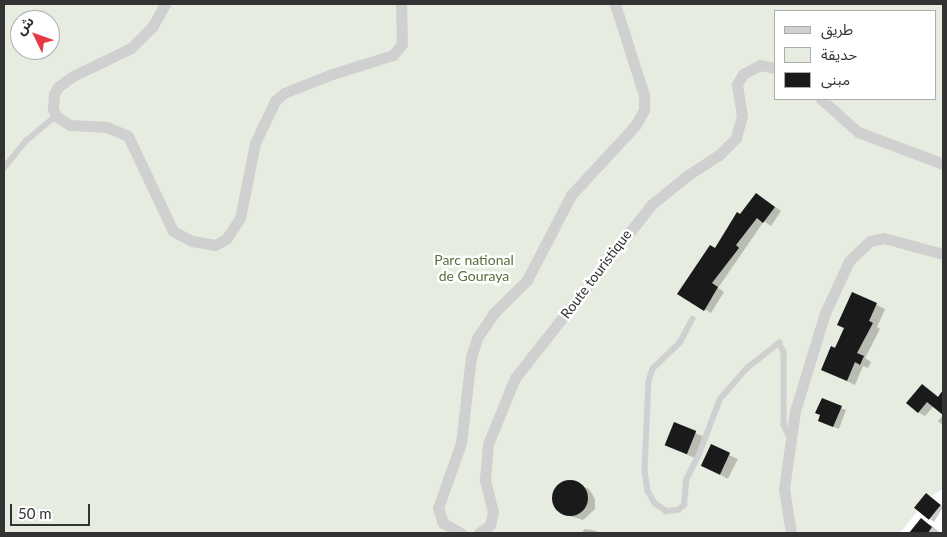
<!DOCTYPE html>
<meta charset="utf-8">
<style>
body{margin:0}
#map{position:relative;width:947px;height:537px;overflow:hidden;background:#fff;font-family:Lato,"Noto Sans Arabic",sans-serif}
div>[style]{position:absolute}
.green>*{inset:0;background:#e6ecdf}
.shadow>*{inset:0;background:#0003;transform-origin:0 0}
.building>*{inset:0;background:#1a1a1a;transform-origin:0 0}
.round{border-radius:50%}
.lane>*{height:5.5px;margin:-2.75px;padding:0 2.75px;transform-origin:2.75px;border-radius:2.75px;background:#d0d0d0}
.street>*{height:11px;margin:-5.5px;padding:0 5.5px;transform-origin:5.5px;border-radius:5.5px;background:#d0d0d0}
span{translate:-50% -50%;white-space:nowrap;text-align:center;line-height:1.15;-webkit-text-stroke:5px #fff;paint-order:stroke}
.park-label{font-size:14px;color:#56703f}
.street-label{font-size:14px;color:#333}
.frame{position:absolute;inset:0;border:5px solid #333;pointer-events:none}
.legend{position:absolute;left:774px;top:10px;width:162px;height:90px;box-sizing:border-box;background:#fff;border:1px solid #adadad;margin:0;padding:6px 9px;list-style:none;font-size:15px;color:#333}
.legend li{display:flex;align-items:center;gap:10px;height:25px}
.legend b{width:25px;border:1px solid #adadad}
.north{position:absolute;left:10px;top:10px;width:50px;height:50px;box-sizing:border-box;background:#fff;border:1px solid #adadad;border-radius:50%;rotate:312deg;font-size:14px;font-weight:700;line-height:20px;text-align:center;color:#333}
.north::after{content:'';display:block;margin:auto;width:18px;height:22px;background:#e63946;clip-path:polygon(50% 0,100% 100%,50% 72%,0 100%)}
.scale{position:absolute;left:10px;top:504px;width:80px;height:22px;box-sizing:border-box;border:2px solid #333;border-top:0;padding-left:6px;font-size:15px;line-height:18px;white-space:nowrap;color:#333;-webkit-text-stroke:4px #fff;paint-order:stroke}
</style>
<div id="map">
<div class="green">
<i style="clip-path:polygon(evenodd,4px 4px,943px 4px,943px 489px,928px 498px,900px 533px,4px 533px,4px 4px,776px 11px,936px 11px,936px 99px,776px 99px,776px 11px,4px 4px,20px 20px,50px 20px,50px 50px,20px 50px,20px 20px)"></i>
</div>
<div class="shadow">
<i style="clip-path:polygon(757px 194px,781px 211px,771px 226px,764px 221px,718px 288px,724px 292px,711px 313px,679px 294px)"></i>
<i style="clip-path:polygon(852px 293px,885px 309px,877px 327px,880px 329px,865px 358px,871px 362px,868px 368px,863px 366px,855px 385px,822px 369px,846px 328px)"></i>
<i style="clip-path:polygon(923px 385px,939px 397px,943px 392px,943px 414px,934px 406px,925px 416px,918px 412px)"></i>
<i style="clip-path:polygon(841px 408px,846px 410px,839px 429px,824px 423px)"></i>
<i style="clip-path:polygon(943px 415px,943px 425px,938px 421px)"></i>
<i style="clip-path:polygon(675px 424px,704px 437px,695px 458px,674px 449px)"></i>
<i style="left:712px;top:446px;width:29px;height:22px;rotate:27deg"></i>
<i style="clip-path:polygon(569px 481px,589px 489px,595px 499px,595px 509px,583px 520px,563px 514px,553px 501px,555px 490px)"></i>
<i style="clip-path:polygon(927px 495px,943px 507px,934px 522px,916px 508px)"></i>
<i style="clip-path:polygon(921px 520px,932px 526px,941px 533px,911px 533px)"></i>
<i style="clip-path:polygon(585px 529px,596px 531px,600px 533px,581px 533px)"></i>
</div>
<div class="building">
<i style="clip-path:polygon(756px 193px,775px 207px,763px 223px,757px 218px,736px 245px,739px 248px,712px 283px,718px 287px,704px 311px,677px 294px,710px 245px,715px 248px,737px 212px,740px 214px)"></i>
<i style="clip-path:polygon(852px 292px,877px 303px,869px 321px,873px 323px,857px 353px,864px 356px,860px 365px,855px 362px,847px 381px,821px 370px,831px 346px,835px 348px,844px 328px,837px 325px)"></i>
<i style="clip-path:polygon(922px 384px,938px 397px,943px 390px,943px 415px,927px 402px,918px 413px,906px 403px)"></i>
<i style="clip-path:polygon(822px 398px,842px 406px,833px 427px,818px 421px,820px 415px,815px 413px)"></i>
<i style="left:674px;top:422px;width:24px;height:25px;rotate:22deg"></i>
<i style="left:711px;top:444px;width:21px;height:24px;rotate:25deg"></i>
<i class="round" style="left:552px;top:480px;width:36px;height:36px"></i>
<i style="left:926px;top:493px;width:19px;height:19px;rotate:39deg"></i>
<i style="clip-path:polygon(921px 518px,932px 527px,928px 533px,909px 533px)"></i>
</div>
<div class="lane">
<i style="left:4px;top:168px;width:35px;rotate:-51deg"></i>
<i style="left:26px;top:141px;width:39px;rotate:-40deg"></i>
<i style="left:693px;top:319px;width:27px;rotate:118deg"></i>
<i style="left:680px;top:343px;width:37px;rotate:136deg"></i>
<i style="left:653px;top:369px;width:13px;rotate:108deg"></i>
<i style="left:649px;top:381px;width:89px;rotate:92.6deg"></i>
<i style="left:645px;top:470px;width:21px;rotate:82deg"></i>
<i style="left:648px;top:491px;width:14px;rotate:60deg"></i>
<i style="left:655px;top:503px;width:14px;rotate:36deg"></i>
<i style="left:666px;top:511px;width:12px;rotate:-5deg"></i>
<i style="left:678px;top:510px;width:8px;rotate:-40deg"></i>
<i style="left:684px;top:505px;width:25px;rotate:-85deg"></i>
<i style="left:686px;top:480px;width:29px;rotate:-63deg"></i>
<i style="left:699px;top:454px;width:59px;rotate:-69.1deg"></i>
<i style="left:720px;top:399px;width:41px;rotate:-48.9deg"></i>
<i style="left:747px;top:368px;width:41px;rotate:-38deg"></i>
<i style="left:779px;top:343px;width:10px;rotate:61deg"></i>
<i style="left:784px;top:352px;width:73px;rotate:90deg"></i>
<i style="left:784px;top:425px;width:14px;rotate:65deg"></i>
</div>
<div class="street">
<i style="left:165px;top:4px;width:25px;rotate:119deg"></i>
<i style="left:153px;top:26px;width:31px;rotate:135deg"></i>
<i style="left:131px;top:48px;width:64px;rotate:154.2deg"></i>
<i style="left:73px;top:76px;width:19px;rotate:144deg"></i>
<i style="left:58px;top:87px;width:8px;rotate:120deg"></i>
<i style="left:54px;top:94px;width:15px;rotate:94deg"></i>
<i style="left:53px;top:109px;width:8px;rotate:67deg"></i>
<i style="left:56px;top:116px;width:17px;rotate:33deg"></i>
<i style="left:70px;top:125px;width:37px;rotate:3deg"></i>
<i style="left:107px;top:127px;width:23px;rotate:23deg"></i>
<i style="left:128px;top:136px;width:105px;rotate:64.7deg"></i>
<i style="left:173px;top:231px;width:21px;rotate:28deg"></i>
<i style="left:192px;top:241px;width:23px;rotate:10deg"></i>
<i style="left:215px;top:245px;width:13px;rotate:-29deg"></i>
<i style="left:226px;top:239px;width:25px;rotate:-56deg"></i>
<i style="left:240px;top:218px;width:76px;rotate:-78.7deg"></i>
<i style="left:255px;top:143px;width:47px;rotate:-64.5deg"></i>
<i style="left:275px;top:101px;width:12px;rotate:-42deg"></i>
<i style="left:284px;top:93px;width:52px;rotate:-21.6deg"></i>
<i style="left:332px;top:74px;width:64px;rotate:-17.3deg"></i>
<i style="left:393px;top:55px;width:14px;rotate:-51deg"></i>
<i style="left:402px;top:44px;width:40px;rotate:-91.4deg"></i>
<i style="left:821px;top:99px;width:50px;rotate:41.7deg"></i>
<i style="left:858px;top:132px;width:91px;rotate:20.6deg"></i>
<i style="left:461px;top:533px;width:21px;rotate:-151deg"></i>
<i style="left:443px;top:523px;width:16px;rotate:-108deg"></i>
<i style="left:438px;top:508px;width:69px;rotate:-70.5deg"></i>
<i style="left:461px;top:443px;width:87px;rotate:-83.4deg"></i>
<i style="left:471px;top:357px;width:20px;rotate:-72deg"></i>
<i style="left:477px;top:338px;width:29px;rotate:-56deg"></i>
<i style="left:493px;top:314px;width:48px;rotate:-45deg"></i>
<i style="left:527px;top:280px;width:96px;rotate:-62.6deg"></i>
<i style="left:571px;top:195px;width:94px;rotate:-47.2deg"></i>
<i style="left:635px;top:126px;width:18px;rotate:-61deg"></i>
<i style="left:644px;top:110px;width:15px;rotate:-90deg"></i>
<i style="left:644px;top:95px;width:96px;rotate:-107.7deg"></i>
<i style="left:479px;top:533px;width:14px;rotate:-36deg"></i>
<i style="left:490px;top:525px;width:13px;rotate:-77deg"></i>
<i style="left:493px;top:512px;width:34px;rotate:-104deg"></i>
<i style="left:485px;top:479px;width:35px;rotate:-85deg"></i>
<i style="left:488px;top:444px;width:71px;rotate:-67.8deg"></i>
<i style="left:515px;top:378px;width:220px;rotate:-51.8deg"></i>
<i style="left:651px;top:205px;width:48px;rotate:-39deg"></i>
<i style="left:688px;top:175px;width:37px;rotate:-33deg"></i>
<i style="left:719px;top:155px;width:24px;rotate:-45deg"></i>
<i style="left:736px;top:138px;width:23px;rotate:-75deg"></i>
<i style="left:742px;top:116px;width:32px;rotate:-99deg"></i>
<i style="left:737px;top:84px;width:12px;rotate:-59deg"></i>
<i style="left:743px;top:74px;width:19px;rotate:-28deg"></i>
<i style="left:760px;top:65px;width:16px;rotate:11deg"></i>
<i style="left:791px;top:533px;width:45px;rotate:-99deg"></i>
<i style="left:784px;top:489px;width:79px;rotate:-82deg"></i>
<i style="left:795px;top:411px;width:102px;rotate:-73deg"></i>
<i style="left:825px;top:313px;width:57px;rotate:-65.2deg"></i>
<i style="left:849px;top:261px;width:29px;rotate:-44deg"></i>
<i style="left:870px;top:241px;width:14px;rotate:-12deg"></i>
<i style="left:884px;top:238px;width:61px;rotate:15.2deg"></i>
</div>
<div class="park-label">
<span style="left:474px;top:268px">Parc national<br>de Gouraya</span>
</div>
<div class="street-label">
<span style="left:596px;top:274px;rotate:-53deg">Route touristique</span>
</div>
<div class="frame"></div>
<ul class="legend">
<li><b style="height:6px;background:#d0d0d0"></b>طريق</li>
<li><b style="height:14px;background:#e6ecdf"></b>حديقة</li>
<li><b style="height:14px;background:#1a1a1a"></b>مبنى</li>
</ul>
<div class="north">ش</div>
<div class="scale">50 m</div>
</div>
